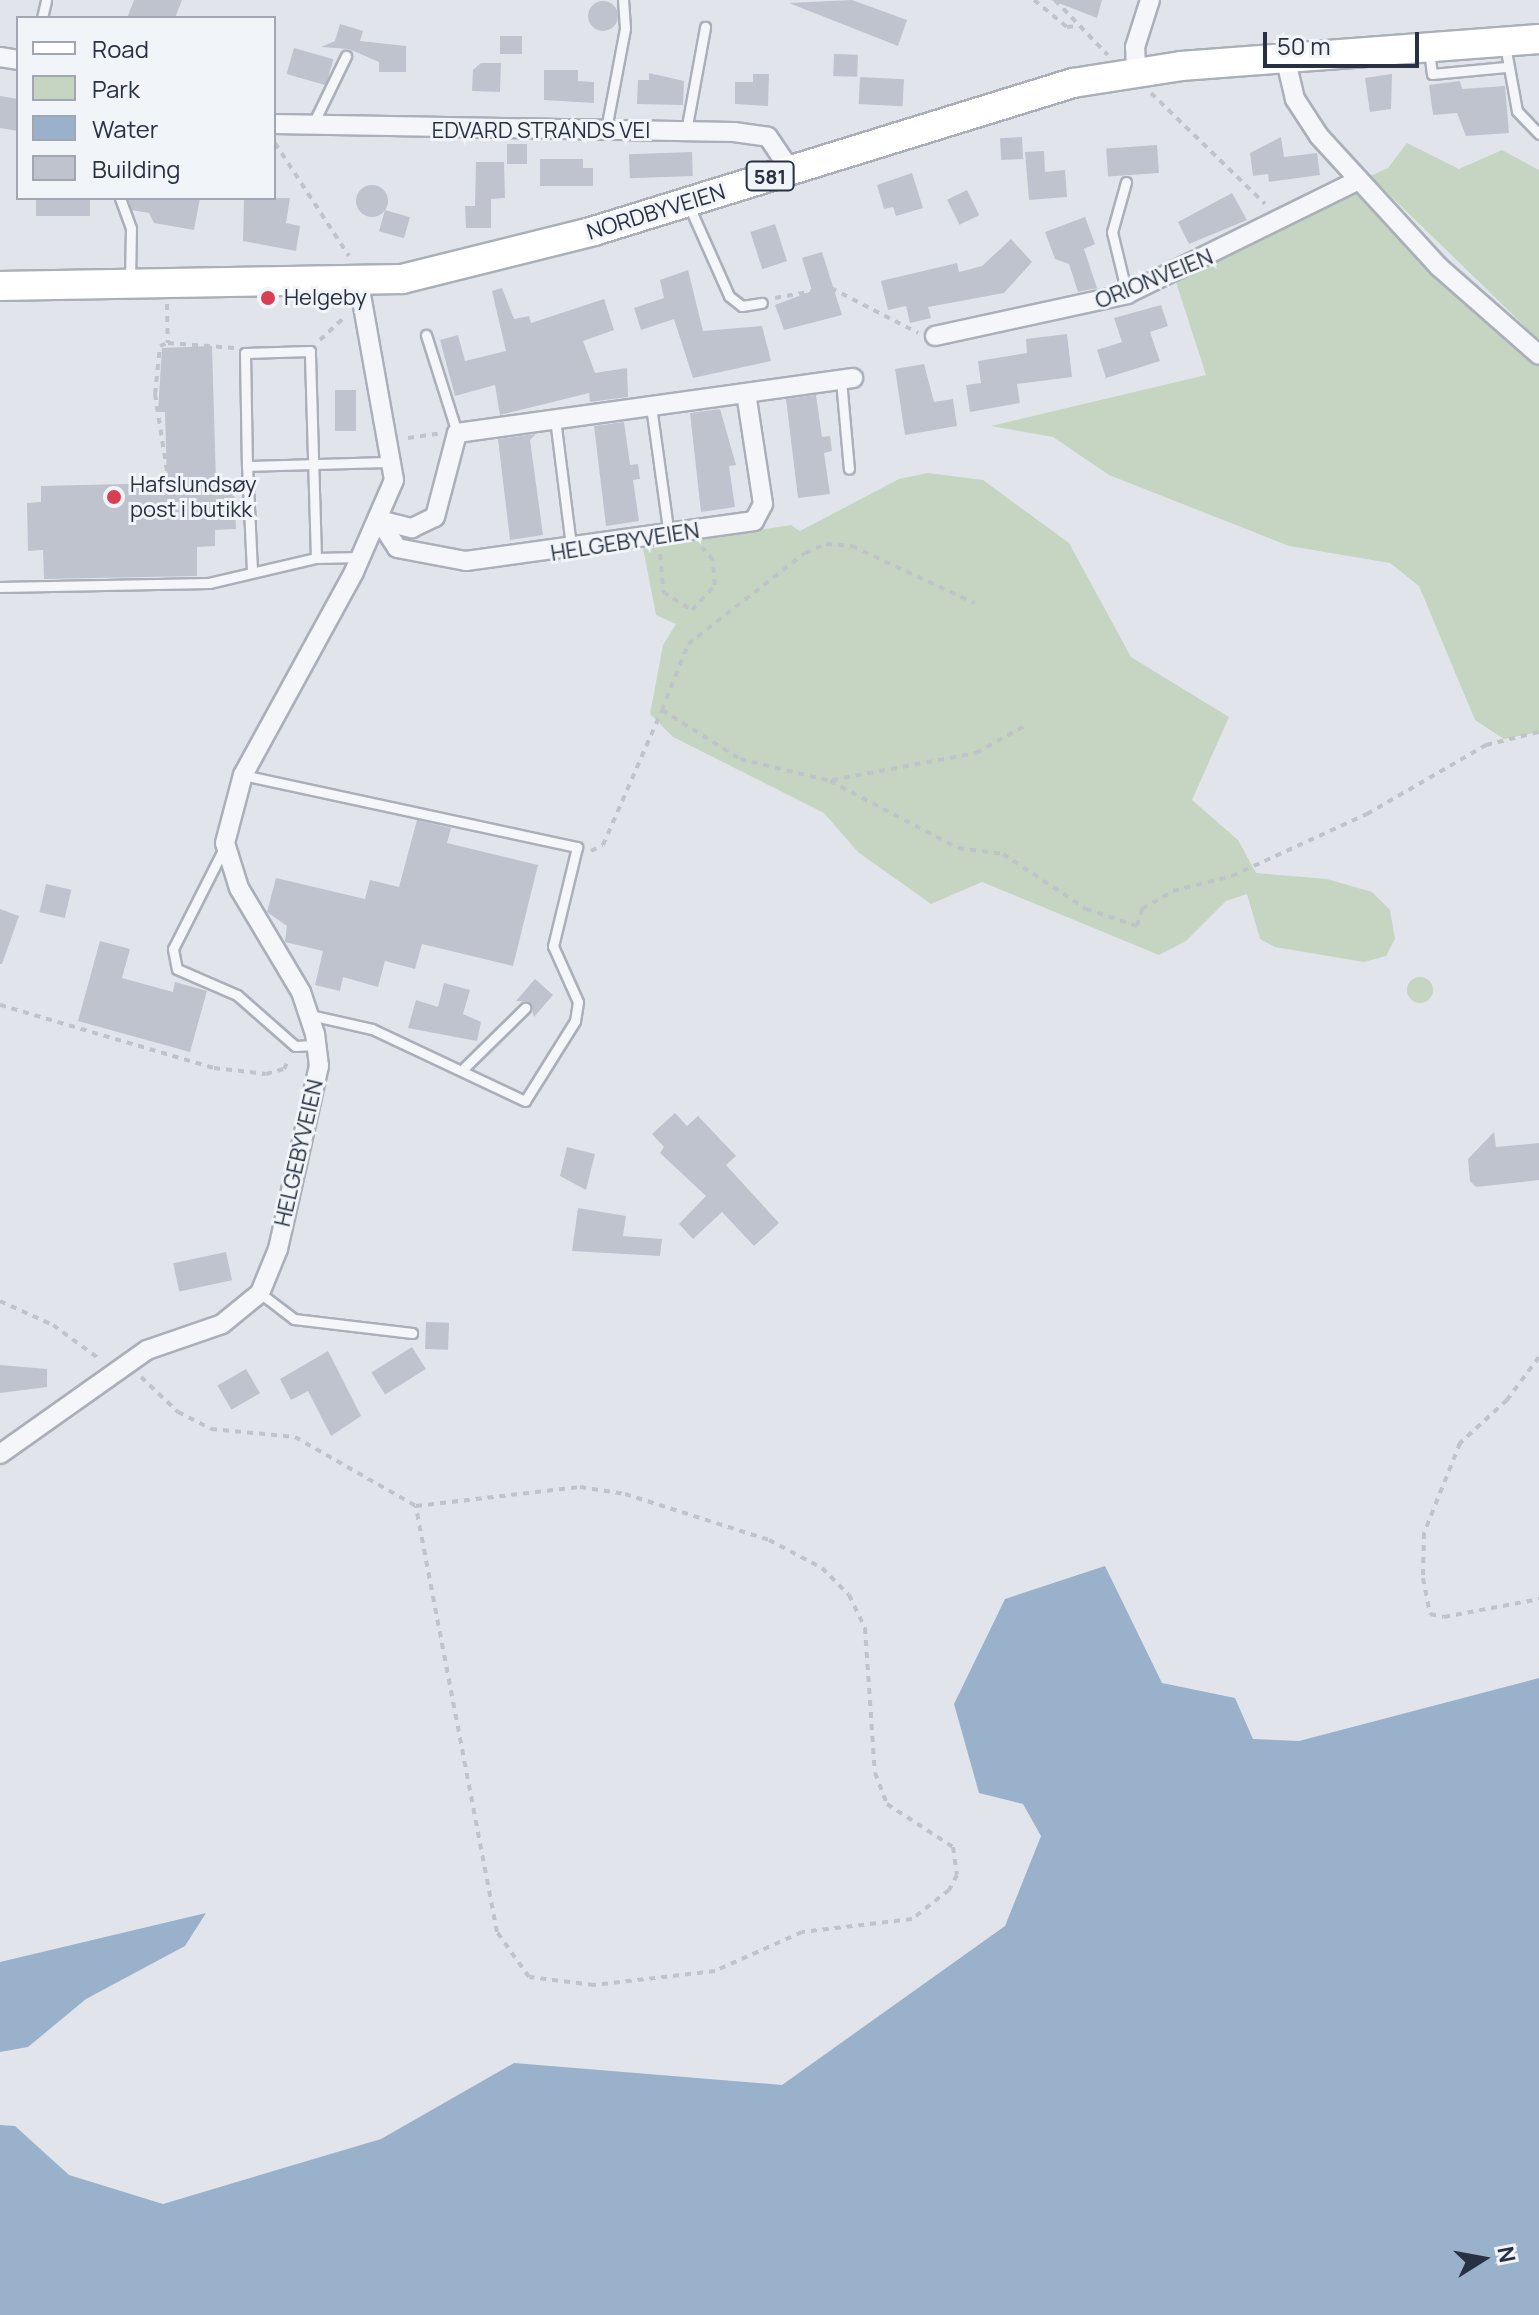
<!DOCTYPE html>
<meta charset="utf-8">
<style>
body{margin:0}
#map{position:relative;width:1539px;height:2315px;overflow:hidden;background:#e1e5eb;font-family:Manrope,sans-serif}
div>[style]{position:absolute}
.green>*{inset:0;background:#c6d5c2}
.round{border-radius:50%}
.water>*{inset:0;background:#9ab1cc}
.building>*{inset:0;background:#bec3ce;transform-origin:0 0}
.path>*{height:4px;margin-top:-2px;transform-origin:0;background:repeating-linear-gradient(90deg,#bfc3ca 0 6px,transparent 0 12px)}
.roads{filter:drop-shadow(2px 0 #aaafb9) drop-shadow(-2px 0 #aaafb9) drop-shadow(0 2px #aaafb9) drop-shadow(0 -2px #aaafb9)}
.service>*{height:9px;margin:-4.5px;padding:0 4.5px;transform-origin:4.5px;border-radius:4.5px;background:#f4f6f9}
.minor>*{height:18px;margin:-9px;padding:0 9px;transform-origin:9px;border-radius:9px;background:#f4f6f9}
.primary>*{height:28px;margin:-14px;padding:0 14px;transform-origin:14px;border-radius:14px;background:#fff}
.dots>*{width:22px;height:22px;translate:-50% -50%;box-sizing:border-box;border:4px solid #f1f4f8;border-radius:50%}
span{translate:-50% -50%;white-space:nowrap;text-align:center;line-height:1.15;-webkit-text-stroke:6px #f1f4f8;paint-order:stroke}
.shield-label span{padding:2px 6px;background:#f1f4f8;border:2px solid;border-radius:6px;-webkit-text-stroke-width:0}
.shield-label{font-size:20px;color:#283143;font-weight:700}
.street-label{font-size:22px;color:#283143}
.poi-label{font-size:22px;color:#283143}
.left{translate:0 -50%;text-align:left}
.legend{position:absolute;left:16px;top:16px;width:260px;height:184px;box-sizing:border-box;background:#f1f4f8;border:2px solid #a1a6b0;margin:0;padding:10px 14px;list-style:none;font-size:24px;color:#283143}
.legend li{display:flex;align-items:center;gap:16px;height:40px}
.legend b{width:40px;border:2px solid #a1a6b0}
.north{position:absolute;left:1443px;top:2219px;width:80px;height:80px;-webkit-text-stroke:6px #f1f4f8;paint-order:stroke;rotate:79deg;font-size:22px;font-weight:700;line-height:32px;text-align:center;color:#283143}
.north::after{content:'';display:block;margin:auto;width:28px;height:36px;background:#283143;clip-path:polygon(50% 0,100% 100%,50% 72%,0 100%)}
.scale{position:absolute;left:1263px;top:32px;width:156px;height:36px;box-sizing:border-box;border:4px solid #283143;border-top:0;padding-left:10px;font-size:24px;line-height:28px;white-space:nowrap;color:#283143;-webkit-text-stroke:6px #f1f4f8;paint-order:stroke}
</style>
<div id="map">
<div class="green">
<i style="clip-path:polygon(1407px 143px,1459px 169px,1502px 150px,1539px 170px,1539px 340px,1370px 176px,1388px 168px)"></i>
<i style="clip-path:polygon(1359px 180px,1539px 355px,1539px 732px,1504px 739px,1475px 720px,1419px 586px,1390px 563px,1289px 546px,1109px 475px,1053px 437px,991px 426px,1206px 375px,1174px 276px)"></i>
<i style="clip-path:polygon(928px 473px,983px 480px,1069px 543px,1131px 657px,1229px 717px,1192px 800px,1238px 840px,1256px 873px,1327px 879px,1372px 892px,1390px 910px,1395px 939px,1386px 956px,1364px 962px,1275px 947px,1260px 939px,1247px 894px,1226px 901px,1186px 941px,1159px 955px,982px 882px,931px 904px,858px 852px,824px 813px,673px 737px,650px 714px,663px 645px,676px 624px,656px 615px,643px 548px,791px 525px,800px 531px,899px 479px)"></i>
<i class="round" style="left:1407px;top:977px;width:26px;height:26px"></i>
</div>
<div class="water">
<i style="clip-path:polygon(1105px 1566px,1162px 1683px,1235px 1698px,1253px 1739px,1299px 1741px,1539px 1678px,1539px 2315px,0 2315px,0 2125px,15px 2126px,69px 2175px,163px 2204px,381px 2139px,514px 2063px,782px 2085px,1005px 1926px,1041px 1836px,1023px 1804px,979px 1793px,954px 1704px,1005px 1599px)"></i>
<i style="clip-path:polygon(206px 1913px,185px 1946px,86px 1999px,28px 2047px,0 2052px,0 1962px)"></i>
</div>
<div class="building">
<i style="clip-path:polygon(134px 0,182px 0,175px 18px,127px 18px)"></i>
<i style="clip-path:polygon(852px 0,907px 20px,898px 46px,789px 3px)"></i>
<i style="clip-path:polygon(1051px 0,1102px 0,1097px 18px)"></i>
<i class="round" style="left:588px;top:1px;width:30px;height:30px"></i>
<i style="clip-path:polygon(340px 24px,363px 31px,360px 41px,406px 46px,406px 72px,379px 72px,379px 62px,349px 49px,321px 47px,335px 41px)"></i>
<i style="left:500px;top:36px;width:22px;height:18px"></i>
<i style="left:294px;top:48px;width:41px;height:27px;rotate:16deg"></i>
<i style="left:834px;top:54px;width:24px;height:22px;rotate:2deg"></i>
<i style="clip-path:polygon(481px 63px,501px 63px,500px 92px,472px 91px,473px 70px)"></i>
<i style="clip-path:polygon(544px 70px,578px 70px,578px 81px,594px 82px,594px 103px,544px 100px)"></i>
<i style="clip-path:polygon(649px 73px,684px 81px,683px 105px,637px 104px,638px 80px,649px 80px)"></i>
<i style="clip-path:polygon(753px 74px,769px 74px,768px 106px,735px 104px,735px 82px,753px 82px)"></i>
<i style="clip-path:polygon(1392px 74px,1391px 109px,1370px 112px,1365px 78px)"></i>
<i style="left:860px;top:77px;width:44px;height:27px;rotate:3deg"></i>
<i style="clip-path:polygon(1460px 81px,1462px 89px,1505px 86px,1509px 133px,1466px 136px,1457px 113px,1433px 115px,1429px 85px)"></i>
<i style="clip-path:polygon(0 96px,18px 99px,18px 131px,0 128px)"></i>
<i style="left:1022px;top:137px;width:22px;height:22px;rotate:87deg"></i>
<i style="clip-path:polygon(1281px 137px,1284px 157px,1317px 153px,1320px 175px,1269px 182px,1268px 174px,1253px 176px,1250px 153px)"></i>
<i style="left:507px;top:144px;width:20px;height:20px"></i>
<i style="left:1157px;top:145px;width:28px;height:51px;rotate:86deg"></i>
<i style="clip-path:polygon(1044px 151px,1045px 172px,1065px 170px,1067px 197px,1029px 200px,1025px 152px)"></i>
<i style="left:692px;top:152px;width:24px;height:63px;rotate:88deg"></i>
<i style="clip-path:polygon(540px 159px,583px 159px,583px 168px,593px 168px,593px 186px,540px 186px)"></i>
<i style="clip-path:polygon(476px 162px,504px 162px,505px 198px,491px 199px,491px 228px,466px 228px,465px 206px,475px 206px)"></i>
<i style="clip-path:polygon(912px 173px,923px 208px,896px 216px,893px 207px,884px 209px,877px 185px)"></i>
<i class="round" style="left:356px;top:185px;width:32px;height:32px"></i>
<i style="left:967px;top:190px;width:28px;height:22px;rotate:64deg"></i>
<i style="clip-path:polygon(1232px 193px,1247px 220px,1189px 244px,1178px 222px)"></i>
<i style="left:36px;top:198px;width:54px;height:18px"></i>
<i style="clip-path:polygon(128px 198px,200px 198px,194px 230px,154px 223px,149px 213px,132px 210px)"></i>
<i style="clip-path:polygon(244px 198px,290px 198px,286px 223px,300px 226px,296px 251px,243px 241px)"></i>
<i style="left:385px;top:210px;width:26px;height:22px;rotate:16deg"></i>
<i style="clip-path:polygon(1085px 217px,1095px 244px,1084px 249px,1097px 288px,1078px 292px,1069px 264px,1055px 259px,1045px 232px)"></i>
<i style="left:775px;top:224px;width:39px;height:26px;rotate:72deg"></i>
<i style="clip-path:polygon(1011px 239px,1032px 262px,1004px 293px,928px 307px,931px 318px,910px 323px,906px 306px,888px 310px,881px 281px,957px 263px,959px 272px,982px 266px)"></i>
<i style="clip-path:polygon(822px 252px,842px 315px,784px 330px,775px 305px,812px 291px,802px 258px)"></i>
<i style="clip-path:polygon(688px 270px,703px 331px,762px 326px,771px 361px,693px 378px,674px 319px,641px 330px,634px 308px,664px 298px,660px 280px)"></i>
<i style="clip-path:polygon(502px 288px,514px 319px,529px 316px,531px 323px,604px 299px,614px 330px,583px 341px,595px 373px,627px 368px,628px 397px,590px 402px,589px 393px,500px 415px,495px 385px,455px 396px,440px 340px,458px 335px,465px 361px,506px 351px,492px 291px)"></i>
<i style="clip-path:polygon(1161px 305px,1168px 326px,1150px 332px,1160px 361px,1106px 378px,1097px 350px,1122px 342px,1114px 318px)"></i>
<i style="clip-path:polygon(1067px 334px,1072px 377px,1017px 384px,1020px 403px,970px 412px,966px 385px,981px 383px,978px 361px,1027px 353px,1026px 339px)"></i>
<i style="clip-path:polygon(212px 346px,216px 481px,234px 481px,236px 529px,215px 530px,215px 546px,197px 547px,197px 576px,44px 579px,43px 550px,28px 551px,27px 503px,41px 502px,41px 486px,167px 483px,165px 412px,158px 412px,162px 348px)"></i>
<i style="clip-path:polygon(924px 364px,934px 402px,953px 399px,957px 426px,905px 435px,895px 369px)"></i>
<i style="left:335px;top:390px;width:21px;height:41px"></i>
<i style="clip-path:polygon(816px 395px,822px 437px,830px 436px,832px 451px,824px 453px,830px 494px,798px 498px,786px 399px)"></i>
<i style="clip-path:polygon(720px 409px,736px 465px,729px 466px,735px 507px,701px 512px,690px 413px)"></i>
<i style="clip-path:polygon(624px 422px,630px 465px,638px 464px,640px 479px,633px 480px,639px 521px,606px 526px,594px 426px)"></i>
<i style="clip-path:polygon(536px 434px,530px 440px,543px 535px,510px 540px,498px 439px)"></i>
<i style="clip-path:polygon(417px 820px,451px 828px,447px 843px,538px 865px,513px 966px,422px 944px,415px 969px,385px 961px,378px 987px,343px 977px,340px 991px,315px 985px,323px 951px,285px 942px,287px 926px,267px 912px,276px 878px,365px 899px,370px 880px,399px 887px)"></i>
<i style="left:46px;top:884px;width:26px;height:29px;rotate:13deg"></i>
<i style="clip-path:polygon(0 909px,19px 916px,2px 964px,0 964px)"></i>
<i style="clip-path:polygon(100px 941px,130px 949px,122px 978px,173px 992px,175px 982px,207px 991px,190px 1052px,78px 1021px)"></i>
<i style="clip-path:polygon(535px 979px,553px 995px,534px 1017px,530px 1002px,516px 1001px)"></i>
<i style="clip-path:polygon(444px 983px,470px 990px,463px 1014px,481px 1022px,477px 1041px,408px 1028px,416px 1000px,438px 1007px)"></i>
<i style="clip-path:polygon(675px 1113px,687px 1126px,698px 1116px,736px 1156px,726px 1165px,779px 1223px,754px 1246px,722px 1212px,693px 1239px,679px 1224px,706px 1196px,660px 1153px,664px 1147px,652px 1134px)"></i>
<i style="clip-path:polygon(1494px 1132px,1496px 1147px,1539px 1143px,1539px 1180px,1476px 1187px,1470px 1181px,1468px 1159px)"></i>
<i style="clip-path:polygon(567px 1147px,595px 1154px,586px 1190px,560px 1176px)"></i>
<i style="clip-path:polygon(578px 1208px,626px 1216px,623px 1236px,662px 1239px,660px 1256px,572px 1251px)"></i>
<i style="left:226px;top:1252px;width:29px;height:54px;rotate:78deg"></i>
<i style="left:426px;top:1322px;width:23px;height:27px;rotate:2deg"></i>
<i style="left:412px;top:1347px;width:26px;height:48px;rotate:58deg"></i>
<i style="clip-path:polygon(328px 1351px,361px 1416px,331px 1436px,308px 1391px,291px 1400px,280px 1379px)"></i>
<i style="clip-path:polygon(0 1365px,47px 1369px,47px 1387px,0 1393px)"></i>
<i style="left:246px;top:1369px;width:28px;height:33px;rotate:60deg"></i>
</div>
<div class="path">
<i style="left:1034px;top:0;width:43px;rotate:39.3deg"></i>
<i style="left:1067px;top:27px;width:11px;rotate:-5deg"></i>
<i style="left:1055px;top:0;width:76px;rotate:46.1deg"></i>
<i style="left:1151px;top:93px;width:159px;rotate:44.2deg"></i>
<i style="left:275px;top:143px;width:135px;rotate:56.8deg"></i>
<i style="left:775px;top:298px;width:57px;rotate:-10.1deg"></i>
<i style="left:831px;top:288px;width:98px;rotate:27.3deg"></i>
<i style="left:167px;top:304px;width:39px;rotate:89deg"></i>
<i style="left:168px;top:343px;width:67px;rotate:4.3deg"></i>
<i style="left:320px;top:340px;width:35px;rotate:-43deg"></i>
<i style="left:408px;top:438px;width:30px;rotate:-8deg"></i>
<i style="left:167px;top:471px;width:78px;rotate:-98.9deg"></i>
<i style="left:155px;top:394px;width:48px;rotate:-84.1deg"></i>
<i style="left:160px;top:346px;width:9px;rotate:-21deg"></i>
<i style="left:660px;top:554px;width:38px;rotate:85deg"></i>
<i style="left:663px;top:592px;width:34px;rotate:32deg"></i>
<i style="left:692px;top:610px;width:34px;rotate:-47deg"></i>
<i style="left:715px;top:585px;width:25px;rotate:-95deg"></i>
<i style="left:713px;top:560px;width:17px;rotate:-130deg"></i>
<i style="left:662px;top:710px;width:71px;rotate:-68.5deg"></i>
<i style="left:688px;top:644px;width:148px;rotate:-37.9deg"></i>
<i style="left:805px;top:553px;width:23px;rotate:-23deg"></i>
<i style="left:826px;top:544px;width:26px;rotate:4deg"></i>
<i style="left:852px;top:546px;width:135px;rotate:25deg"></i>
<i style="left:832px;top:780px;width:147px;rotate:-10.6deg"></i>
<i style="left:976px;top:753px;width:60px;rotate:-29.1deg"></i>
<i style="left:591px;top:851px;width:13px;rotate:-27deg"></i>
<i style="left:603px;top:845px;width:147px;rotate:-66.4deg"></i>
<i style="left:662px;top:710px;width:92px;rotate:32.1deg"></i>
<i style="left:740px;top:759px;width:93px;rotate:13.7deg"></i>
<i style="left:830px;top:781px;width:144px;rotate:27.6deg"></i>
<i style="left:958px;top:848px;width:45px;rotate:7.6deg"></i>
<i style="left:1003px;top:854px;width:100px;rotate:33.5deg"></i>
<i style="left:1086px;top:909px;width:54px;rotate:18.4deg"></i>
<i style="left:1137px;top:926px;width:18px;rotate:-74deg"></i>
<i style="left:1142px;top:909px;width:36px;rotate:-30deg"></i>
<i style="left:1173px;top:891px;width:61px;rotate:-14.3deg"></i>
<i style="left:1232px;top:876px;width:149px;rotate:-24.7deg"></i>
<i style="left:1367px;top:814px;width:138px;rotate:-30.1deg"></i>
<i style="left:1486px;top:745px;width:55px;rotate:-13.8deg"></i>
<i style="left:0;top:1005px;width:223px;rotate:16.4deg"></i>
<i style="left:214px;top:1068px;width:52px;rotate:6.6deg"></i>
<i style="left:266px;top:1074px;width:19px;rotate:-16deg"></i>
<i style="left:284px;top:1069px;width:11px;rotate:-63deg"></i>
<i style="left:0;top:1301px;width:58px;rotate:24.4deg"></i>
<i style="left:53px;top:1325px;width:59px;rotate:36.1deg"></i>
<i style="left:1539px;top:1357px;width:54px;rotate:126.7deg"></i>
<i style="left:1507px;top:1400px;width:64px;rotate:137.5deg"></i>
<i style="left:1460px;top:1443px;width:97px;rotate:111.8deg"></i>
<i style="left:1424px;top:1533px;width:45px;rotate:91.3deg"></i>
<i style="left:1423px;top:1578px;width:37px;rotate:79deg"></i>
<i style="left:1430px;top:1614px;width:14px;rotate:12deg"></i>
<i style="left:1444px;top:1617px;width:97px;rotate:-10.7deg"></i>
<i style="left:141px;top:1377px;width:51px;rotate:43.4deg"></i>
<i style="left:178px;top:1412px;width:37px;rotate:27deg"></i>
<i style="left:211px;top:1429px;width:84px;rotate:5.4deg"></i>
<i style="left:295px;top:1437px;width:139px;rotate:29.7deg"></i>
<i style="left:416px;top:1506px;width:165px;rotate:-6.6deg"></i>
<i style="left:580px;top:1487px;width:46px;rotate:8.8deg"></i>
<i style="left:625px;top:1494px;width:151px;rotate:17.7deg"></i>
<i style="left:769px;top:1540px;width:60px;rotate:27.8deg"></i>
<i style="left:822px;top:1568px;width:38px;rotate:45deg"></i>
<i style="left:849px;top:1595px;width:37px;rotate:64deg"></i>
<i style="left:865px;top:1628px;width:145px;rotate:86.1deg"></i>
<i style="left:875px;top:1773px;width:33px;rotate:69deg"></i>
<i style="left:887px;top:1804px;width:79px;rotate:33.1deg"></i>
<i style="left:953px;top:1847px;width:28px;rotate:82deg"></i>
<i style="left:957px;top:1875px;width:17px;rotate:118deg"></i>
<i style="left:949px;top:1890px;width:47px;rotate:141.9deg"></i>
<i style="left:912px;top:1919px;width:111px;rotate:173.3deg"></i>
<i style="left:802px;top:1932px;width:95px;rotate:155.9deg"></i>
<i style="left:715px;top:1971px;width:122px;rotate:173.4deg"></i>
<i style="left:594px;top:1985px;width:65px;rotate:-173deg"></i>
<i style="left:529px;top:1977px;width:55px;rotate:-125.4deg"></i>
<i style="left:497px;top:1932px;width:434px;rotate:-100.8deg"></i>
</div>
<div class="roads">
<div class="service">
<i style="left:42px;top:18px;width:18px;rotate:-77deg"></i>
<i style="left:1505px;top:45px;width:67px;rotate:79.7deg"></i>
<i style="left:1517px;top:111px;width:32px;rotate:46deg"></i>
<i style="left:1429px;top:50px;width:24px;rotate:83deg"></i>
<i style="left:1432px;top:74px;width:74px;rotate:-5.4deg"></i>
<i style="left:312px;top:126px;width:78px;rotate:-64.1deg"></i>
<i style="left:606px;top:129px;width:103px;rotate:-79.3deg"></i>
<i style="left:625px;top:28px;width:28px;rotate:-94deg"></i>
<i style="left:686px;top:131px;width:106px;rotate:-79.6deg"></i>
<i style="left:1126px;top:182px;width:52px;rotate:105.6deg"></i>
<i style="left:1112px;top:232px;width:64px;rotate:76.4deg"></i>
<i style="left:120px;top:198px;width:32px;rotate:70deg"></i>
<i style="left:131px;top:228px;width:54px;rotate:91.1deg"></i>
<i style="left:689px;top:206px;width:98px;rotate:66deg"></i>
<i style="left:729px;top:296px;width:16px;rotate:38deg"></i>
<i style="left:742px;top:306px;width:20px;rotate:-9deg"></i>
<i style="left:426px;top:335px;width:103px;rotate:72.4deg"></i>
<i style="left:841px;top:380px;width:89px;rotate:84.9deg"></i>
<i style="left:651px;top:406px;width:130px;rotate:82.1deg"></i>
<i style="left:555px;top:419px;width:128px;rotate:82.8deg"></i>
<i style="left:316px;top:558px;width:45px;rotate:-1.3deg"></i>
<i style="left:252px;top:571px;width:105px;rotate:-92.7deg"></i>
<i style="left:247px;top:466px;width:144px;rotate:-1.6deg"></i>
<i style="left:0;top:587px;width:209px;rotate:-1.1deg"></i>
<i style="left:209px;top:583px;width:110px;rotate:-13.2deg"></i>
<i style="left:316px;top:558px;width:207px;rotate:-91.7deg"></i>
<i style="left:310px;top:351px;width:65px;rotate:178.2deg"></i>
<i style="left:245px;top:353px;width:113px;rotate:89deg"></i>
<i style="left:243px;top:775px;width:342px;rotate:12.2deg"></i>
<i style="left:577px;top:847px;width:102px;rotate:103.6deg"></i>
<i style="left:553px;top:946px;width:61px;rotate:65.9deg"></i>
<i style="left:578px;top:1002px;width:19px;rotate:99deg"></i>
<i style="left:575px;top:1021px;width:94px;rotate:122deg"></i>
<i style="left:525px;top:1101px;width:169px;rotate:-154.8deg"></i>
<i style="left:372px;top:1029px;width:64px;rotate:-167.3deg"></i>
<i style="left:223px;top:850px;width:111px;rotate:116.8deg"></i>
<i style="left:173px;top:949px;width:20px;rotate:79deg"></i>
<i style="left:177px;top:969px;width:65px;rotate:23.4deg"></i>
<i style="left:237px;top:995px;width:77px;rotate:41.3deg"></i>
<i style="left:295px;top:1046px;width:21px;rotate:-3deg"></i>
<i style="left:464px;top:1068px;width:86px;rotate:-44.5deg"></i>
<i style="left:260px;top:1293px;width:43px;rotate:37.4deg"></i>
<i style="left:294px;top:1319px;width:119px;rotate:6.8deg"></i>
</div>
<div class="minor">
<i style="left:0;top:57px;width:18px;rotate:9deg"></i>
<i style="left:1285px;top:57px;width:43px;rotate:76.6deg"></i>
<i style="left:1295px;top:99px;width:44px;rotate:57deg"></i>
<i style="left:1319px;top:136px;width:178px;rotate:47.5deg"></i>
<i style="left:1439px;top:267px;width:133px;rotate:41.3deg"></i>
<i style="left:1136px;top:71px;width:24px;rotate:-92deg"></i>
<i style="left:1135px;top:47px;width:49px;rotate:-72.3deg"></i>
<i style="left:274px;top:124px;width:460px;rotate:1deg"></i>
<i style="left:734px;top:132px;width:34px;rotate:8deg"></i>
<i style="left:768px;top:137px;width:40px;rotate:56deg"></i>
<i style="left:935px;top:336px;width:197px;rotate:-12.3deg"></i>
<i style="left:1127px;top:294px;width:258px;rotate:-26.2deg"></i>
<i style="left:379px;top:520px;width:34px;rotate:14deg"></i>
<i style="left:412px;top:528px;width:25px;rotate:-26deg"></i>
<i style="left:435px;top:517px;width:87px;rotate:-75.3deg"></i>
<i style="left:457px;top:433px;width:400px;rotate:-7.9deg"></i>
<i style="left:379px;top:520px;width:33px;rotate:57deg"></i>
<i style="left:397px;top:548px;width:70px;rotate:10.7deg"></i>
<i style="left:466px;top:561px;width:291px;rotate:-7.9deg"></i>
<i style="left:754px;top:521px;width:19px;rotate:-62deg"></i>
<i style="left:763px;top:504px;width:112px;rotate:-98.7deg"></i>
<i style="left:0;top:1454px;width:180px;rotate:-35.3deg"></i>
<i style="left:147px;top:1350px;width:79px;rotate:-19.1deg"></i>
<i style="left:222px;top:1324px;width:49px;rotate:-39.2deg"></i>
<i style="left:260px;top:1293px;width:48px;rotate:-67.8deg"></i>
<i style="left:278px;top:1249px;width:188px;rotate:-77.4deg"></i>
<i style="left:319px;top:1066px;width:32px;rotate:-97deg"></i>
<i style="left:315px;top:1034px;width:44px;rotate:-108.4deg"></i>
<i style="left:301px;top:992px;width:121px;rotate:-120.8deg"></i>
<i style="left:239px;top:888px;width:47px;rotate:-107.3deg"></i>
<i style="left:225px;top:843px;width:70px;rotate:-75.2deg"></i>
<i style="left:243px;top:775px;width:231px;rotate:-61.3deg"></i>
<i style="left:354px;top:572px;width:100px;rotate:-66.5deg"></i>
<i style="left:394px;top:480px;width:199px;rotate:-100.1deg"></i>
</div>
<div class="primary">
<i style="left:0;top:286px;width:402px;rotate:-1deg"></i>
<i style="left:402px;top:279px;width:198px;rotate:-14deg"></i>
<i style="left:594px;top:231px;width:501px;rotate:-17.17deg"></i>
<i style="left:1073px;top:83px;width:109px;rotate:-8.9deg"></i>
<i style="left:1181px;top:66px;width:359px;rotate:-4.3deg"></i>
</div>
</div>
<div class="dots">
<i style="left:268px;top:298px;background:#d64052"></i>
<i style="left:114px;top:497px;background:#d64052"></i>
</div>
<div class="shield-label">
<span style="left:770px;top:176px">581</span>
</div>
<div class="street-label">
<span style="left:541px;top:131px">EDVARD STRANDS VEI</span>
<span style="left:656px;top:212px;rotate:-17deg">NORDBYVEIEN</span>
<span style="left:1154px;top:279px;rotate:-22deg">ORIONVEIEN</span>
<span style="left:625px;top:542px;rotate:-9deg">HELGEBYVEIEN</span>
<span style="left:299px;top:1153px;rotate:-77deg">HELGEBYVEIEN</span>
</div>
<div class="poi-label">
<span class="left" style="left:284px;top:298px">Helgeby</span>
<span class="left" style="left:130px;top:497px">Hafslundsøy<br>post i butikk</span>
</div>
<ul class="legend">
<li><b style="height:10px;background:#fff"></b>Road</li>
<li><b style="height:22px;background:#c6d5c2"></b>Park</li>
<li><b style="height:22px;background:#9ab1cc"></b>Water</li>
<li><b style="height:22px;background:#bec3ce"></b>Building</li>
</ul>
<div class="north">N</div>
<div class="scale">50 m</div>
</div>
